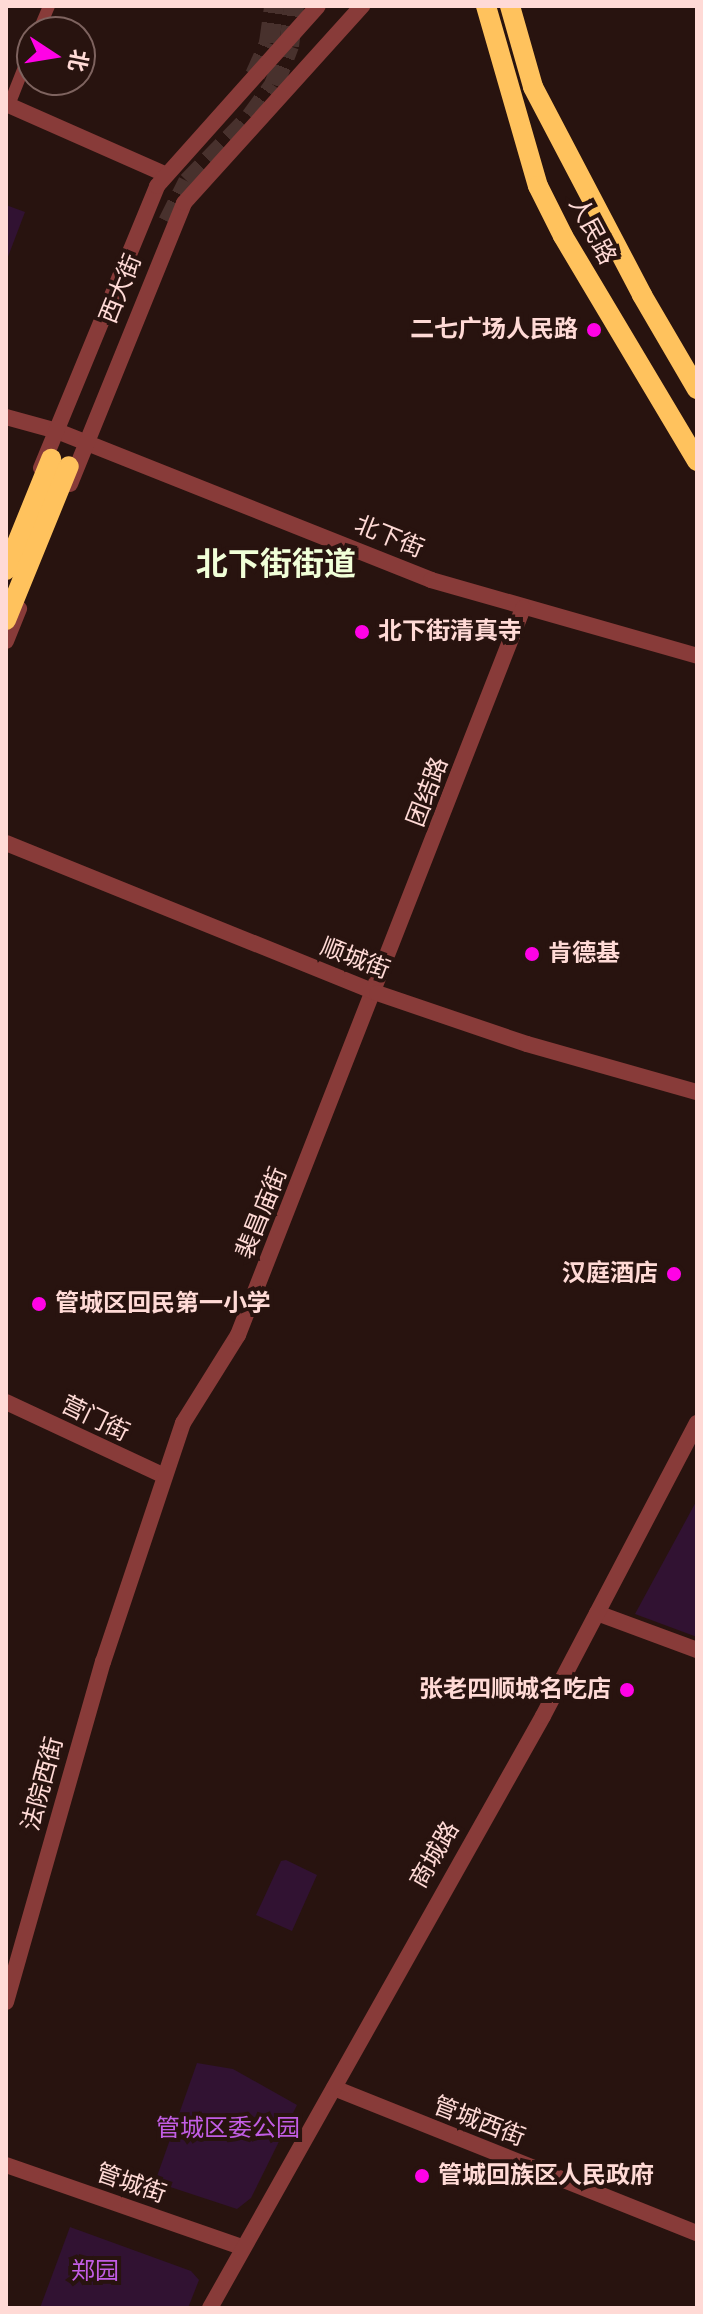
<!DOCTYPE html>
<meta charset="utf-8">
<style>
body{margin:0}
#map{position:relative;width:703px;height:2314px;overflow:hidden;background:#28130f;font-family:"Nunito Sans","Noto Sans SC",sans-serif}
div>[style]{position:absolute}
.green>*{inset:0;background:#311232}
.primary-tunnel>*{height:20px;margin-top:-10px;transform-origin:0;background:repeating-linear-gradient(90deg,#48312d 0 20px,transparent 0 30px)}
.pedestrian>*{height:12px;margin:-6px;padding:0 6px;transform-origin:6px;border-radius:6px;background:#883b39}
.minor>*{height:16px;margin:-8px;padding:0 8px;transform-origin:8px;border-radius:8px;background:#883b39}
.tertiary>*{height:16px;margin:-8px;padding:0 8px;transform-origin:8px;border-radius:8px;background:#883b39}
.primary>*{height:20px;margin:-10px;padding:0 10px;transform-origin:10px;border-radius:10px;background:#ffc25d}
.dots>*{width:22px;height:22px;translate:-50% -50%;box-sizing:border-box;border:4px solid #28130f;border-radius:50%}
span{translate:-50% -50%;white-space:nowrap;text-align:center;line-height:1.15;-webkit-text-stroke:8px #28130f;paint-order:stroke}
.street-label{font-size:24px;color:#ffdad6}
.poi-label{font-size:24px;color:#ffdad6;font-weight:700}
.right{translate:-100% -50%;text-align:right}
.left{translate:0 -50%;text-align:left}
.park-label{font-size:24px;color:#c25de4}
.district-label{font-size:32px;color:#f1ffd8;font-weight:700}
.frame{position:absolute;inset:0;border:8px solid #ffdad6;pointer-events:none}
.north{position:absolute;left:16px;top:16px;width:80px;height:80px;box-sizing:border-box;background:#28130f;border:2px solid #7e635f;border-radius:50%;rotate:102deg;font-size:22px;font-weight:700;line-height:32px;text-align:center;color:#ffdad6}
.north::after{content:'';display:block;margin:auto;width:28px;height:36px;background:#ff02e6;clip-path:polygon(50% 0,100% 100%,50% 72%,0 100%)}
</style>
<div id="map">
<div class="green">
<i style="clip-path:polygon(6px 205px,25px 212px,6px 262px)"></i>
<i style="clip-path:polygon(697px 1500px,697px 1637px,635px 1614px)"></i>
<i style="clip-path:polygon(286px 1860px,317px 1875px,292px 1931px,256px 1915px,281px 1861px)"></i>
<i style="clip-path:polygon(197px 2063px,233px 2069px,297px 2105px,251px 2198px,237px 2209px,155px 2182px)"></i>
<i style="clip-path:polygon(70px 2227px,191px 2271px,199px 2280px,188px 2308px,40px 2308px)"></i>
</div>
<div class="primary-tunnel">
<i style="left:255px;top:75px;width:35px;rotate:-66deg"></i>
<i style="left:269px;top:43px;width:37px;rotate:-82deg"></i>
<i style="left:168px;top:222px;width:45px;rotate:-63.4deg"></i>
<i style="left:188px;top:182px;width:91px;rotate:-45.9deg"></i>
<i style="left:251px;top:117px;width:39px;rotate:-54deg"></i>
<i style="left:274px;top:85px;width:42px;rotate:-69deg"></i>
<i style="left:289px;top:46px;width:40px;rotate:-82.9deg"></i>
</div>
<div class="pedestrian">
<i style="left:38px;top:32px;width:28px;rotate:-67deg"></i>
<i style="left:9px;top:105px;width:62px;rotate:-68.4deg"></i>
</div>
<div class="minor">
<i style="left:6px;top:104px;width:174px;rotate:23.8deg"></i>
<i style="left:6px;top:417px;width:53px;rotate:15.4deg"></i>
<i style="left:57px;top:431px;width:403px;rotate:21.7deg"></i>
<i style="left:431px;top:580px;width:277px;rotate:15.9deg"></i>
<i style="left:6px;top:1402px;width:175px;rotate:25deg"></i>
<i style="left:597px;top:1613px;width:107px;rotate:20.3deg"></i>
<i style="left:6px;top:2002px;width:354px;rotate:-74.1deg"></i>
<i style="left:103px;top:1662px;width:252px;rotate:-71.5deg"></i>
<i style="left:183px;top:1423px;width:104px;rotate:-58deg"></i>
<i style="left:238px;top:1335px;width:781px;rotate:-68.59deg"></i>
<i style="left:334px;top:2088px;width:391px;rotate:21.8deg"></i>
</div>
<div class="tertiary">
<i style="left:41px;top:468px;width:305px;rotate:-67.6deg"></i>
<i style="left:157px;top:186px;width:241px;rotate:-48.2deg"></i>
<i style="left:70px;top:484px;width:303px;rotate:-67.9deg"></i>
<i style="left:184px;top:203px;width:266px;rotate:-47.9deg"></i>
<i style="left:6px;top:641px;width:35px;rotate:-68deg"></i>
<i style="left:6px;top:843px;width:400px;rotate:22deg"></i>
<i style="left:377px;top:993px;width:158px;rotate:18.8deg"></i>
<i style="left:527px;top:1044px;width:177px;rotate:15.8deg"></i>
<i style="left:6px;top:2165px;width:249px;rotate:19.2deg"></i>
<i style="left:210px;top:2308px;width:679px;rotate:-60.64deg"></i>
<i style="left:543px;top:1716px;width:331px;rotate:-62.3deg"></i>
</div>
<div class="primary">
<i style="left:486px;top:6px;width:187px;rotate:73.9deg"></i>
<i style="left:538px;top:186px;width:56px;rotate:63.4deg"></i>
<i style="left:563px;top:236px;width:262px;rotate:59.2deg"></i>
<i style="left:510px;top:6px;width:84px;rotate:74.1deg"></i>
<i style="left:533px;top:87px;width:235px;rotate:62.3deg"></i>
<i style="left:642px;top:295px;width:109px;rotate:59.7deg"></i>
<i style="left:6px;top:570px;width:120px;rotate:-67.9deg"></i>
<i style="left:6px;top:620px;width:166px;rotate:-67.8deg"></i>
</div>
<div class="dots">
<i style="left:594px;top:330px;background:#ff02e6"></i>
<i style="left:362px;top:632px;background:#ff02e6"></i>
<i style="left:532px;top:954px;background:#ff02e6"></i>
<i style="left:674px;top:1274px;background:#ff02e6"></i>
<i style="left:39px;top:1304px;background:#ff02e6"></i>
<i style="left:627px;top:1690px;background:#ff02e6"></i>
<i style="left:422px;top:2176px;background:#ff02e6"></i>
</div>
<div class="street-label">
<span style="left:592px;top:231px;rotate:62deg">人民路</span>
<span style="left:121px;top:289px;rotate:-68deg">西大街</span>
<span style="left:389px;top:537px;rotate:22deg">北下街</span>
<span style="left:428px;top:792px;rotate:-69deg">团结路</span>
<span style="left:355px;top:959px;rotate:21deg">顺城街</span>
<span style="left:262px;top:1213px;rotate:-68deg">裴昌庙街</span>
<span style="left:95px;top:1419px;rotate:26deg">营门街</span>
<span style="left:43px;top:1784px;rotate:-75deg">法院西街</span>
<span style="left:435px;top:1855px;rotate:-60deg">商城路</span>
<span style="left:479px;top:2122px;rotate:21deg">管城西街</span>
<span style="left:131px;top:2184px;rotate:19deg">管城街</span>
</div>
<div class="poi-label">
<span class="right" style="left:578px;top:330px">二七广场人民路</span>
<span class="left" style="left:378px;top:632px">北下街清真寺</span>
<span class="left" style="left:548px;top:954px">肯德基</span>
<span class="right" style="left:658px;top:1274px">汉庭酒店</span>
<span class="left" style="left:55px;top:1304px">管城区回民第一小学</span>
<span class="right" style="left:611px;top:1690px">张老四顺城名吃店</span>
<span class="left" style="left:438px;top:2176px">管城回族区人民政府</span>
</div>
<div class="park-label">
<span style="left:228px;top:2129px">管城区委公园</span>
<span style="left:95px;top:2272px">郑园</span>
</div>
<div class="district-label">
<span style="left:276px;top:565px">北下街街道</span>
</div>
<div class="frame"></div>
<div class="north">北</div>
</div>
